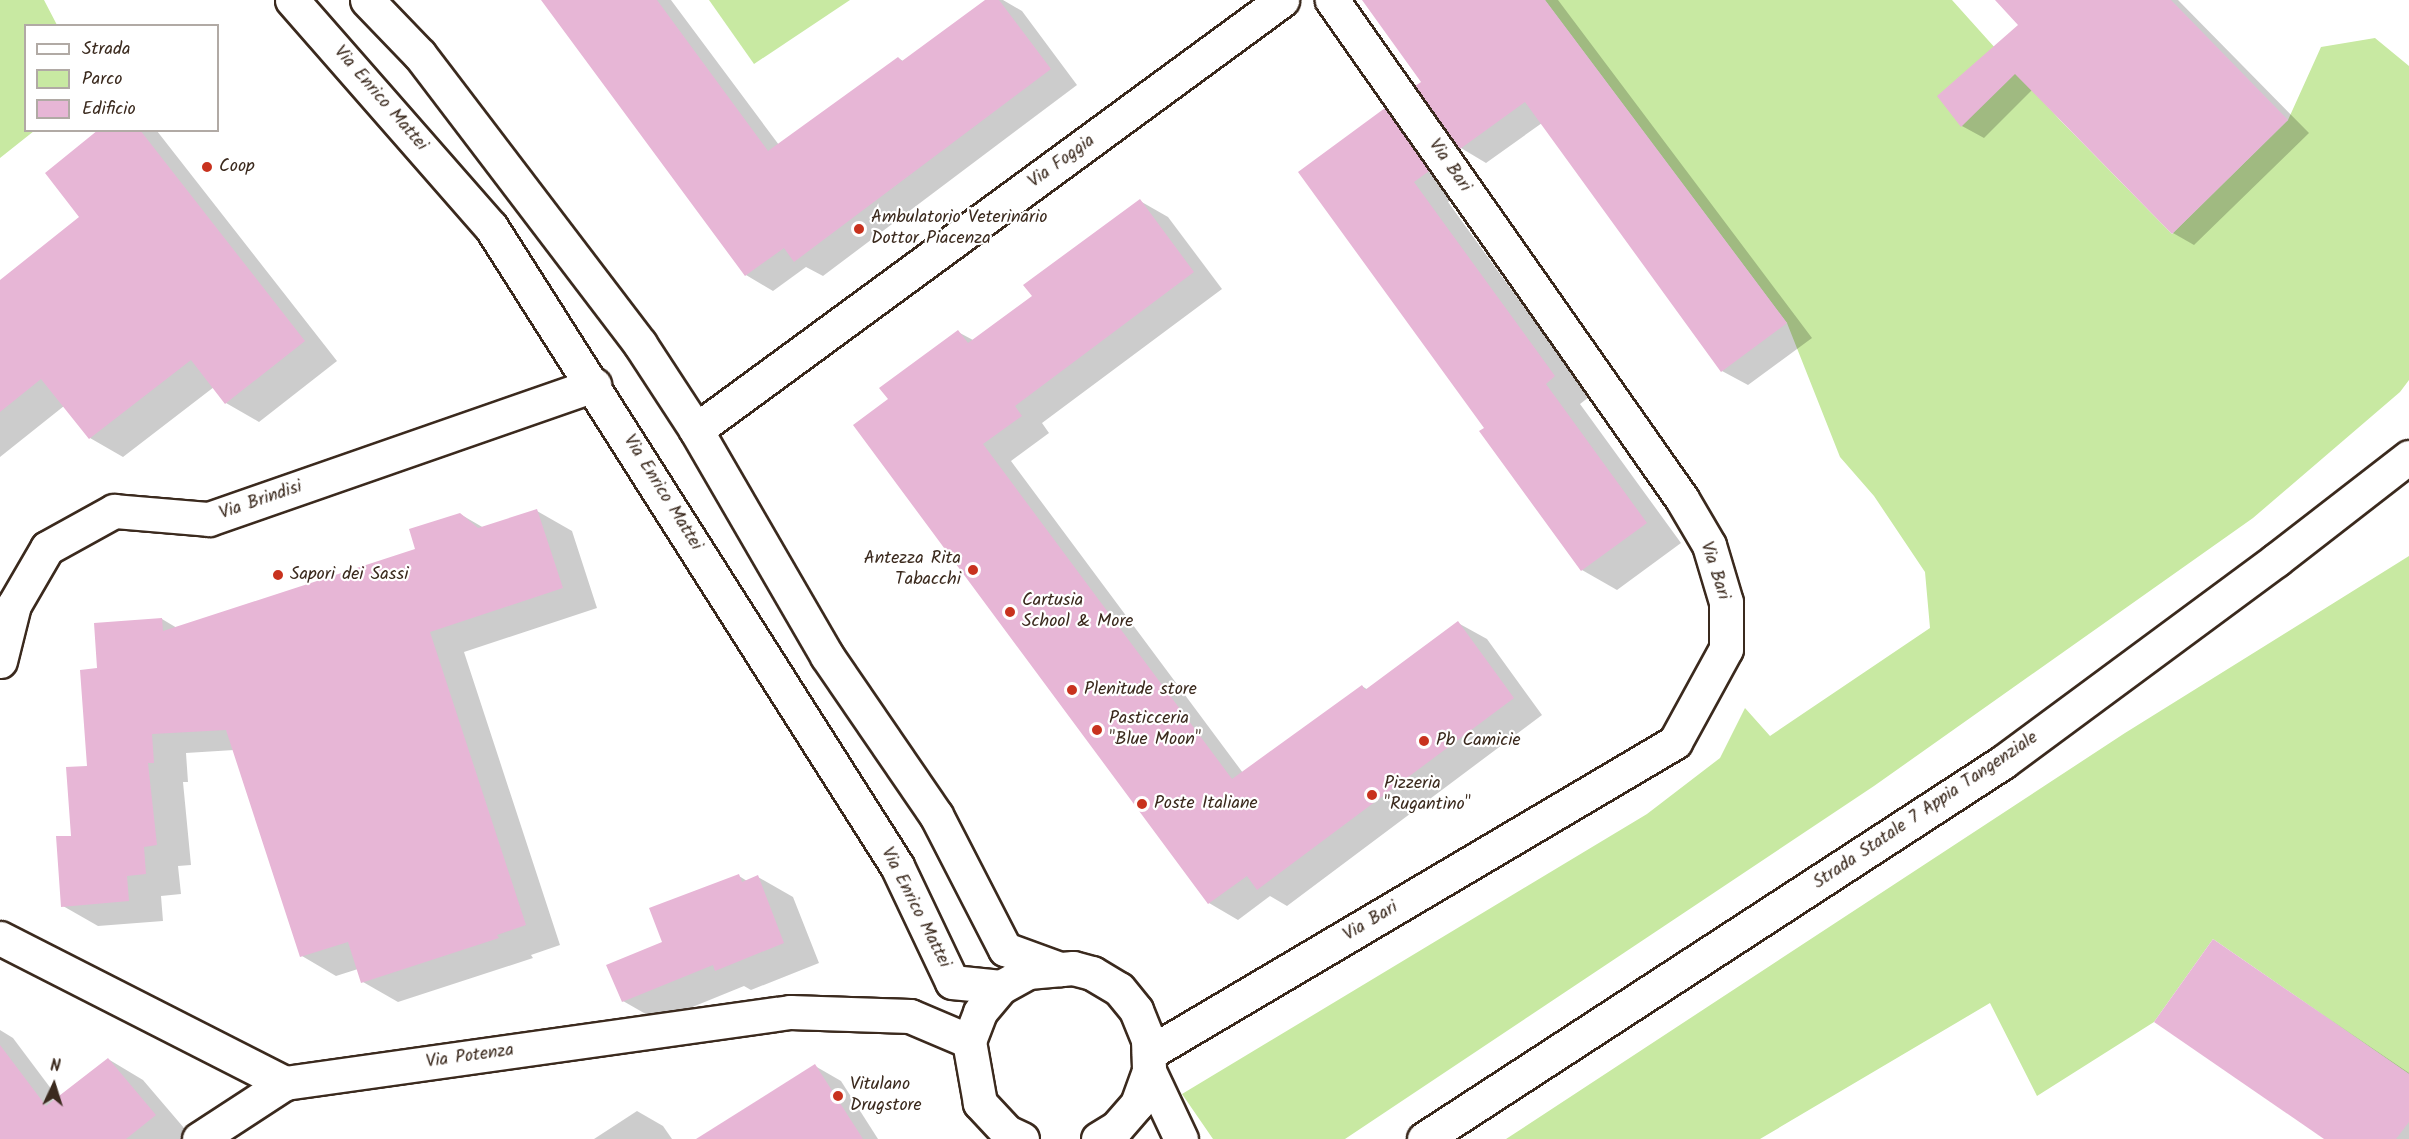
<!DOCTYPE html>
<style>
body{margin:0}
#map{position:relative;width:2409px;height:1139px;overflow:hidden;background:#fff;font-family:Kalam,sans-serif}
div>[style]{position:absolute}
.green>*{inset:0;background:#c8e9a2}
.shadow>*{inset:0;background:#0003}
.building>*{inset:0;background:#e7b6d6}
.roads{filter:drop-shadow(2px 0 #3b2a1e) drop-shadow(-2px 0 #3b2a1e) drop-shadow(0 2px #3b2a1e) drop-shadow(0 -2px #3b2a1e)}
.minor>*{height:33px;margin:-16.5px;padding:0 16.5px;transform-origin:16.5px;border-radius:16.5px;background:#fff}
.highway>*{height:33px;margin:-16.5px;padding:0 16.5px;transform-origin:16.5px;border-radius:16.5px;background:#fff}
.dots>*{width:16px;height:16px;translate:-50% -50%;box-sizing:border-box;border:3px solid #fff;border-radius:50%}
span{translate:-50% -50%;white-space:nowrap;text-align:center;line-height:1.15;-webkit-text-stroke:4.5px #fff;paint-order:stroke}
.street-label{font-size:18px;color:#3b2a1e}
.poi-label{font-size:18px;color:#3b2a1e}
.left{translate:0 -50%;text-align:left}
.right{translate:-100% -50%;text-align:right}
.legend{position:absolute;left:24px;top:24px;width:195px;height:108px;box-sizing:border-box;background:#fff;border:2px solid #b1aaa5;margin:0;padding:8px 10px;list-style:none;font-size:18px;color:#3b2a1e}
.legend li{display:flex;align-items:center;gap:12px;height:30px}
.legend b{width:30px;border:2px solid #b1aaa5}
.north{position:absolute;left:24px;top:1055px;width:60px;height:60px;-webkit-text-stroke:4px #fff;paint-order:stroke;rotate:4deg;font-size:16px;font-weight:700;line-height:24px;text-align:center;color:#3b2a1e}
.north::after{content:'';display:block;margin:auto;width:21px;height:27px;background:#3b2a1e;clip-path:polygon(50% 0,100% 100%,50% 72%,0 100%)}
</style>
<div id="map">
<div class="green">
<i style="clip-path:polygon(0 0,44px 0,57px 25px,26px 26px,26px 130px,34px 131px,0 158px)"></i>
<i style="clip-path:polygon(709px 0,850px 0,754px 64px)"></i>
<i style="clip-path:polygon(1545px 0,1952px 0,2059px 119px,2172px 234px,2288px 120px,2321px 47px,2375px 38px,2409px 66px,2409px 380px,2400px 392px,2253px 518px,1874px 786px,1345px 1139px,1213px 1139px,1182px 1094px,1647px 814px,1720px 758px,1745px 708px,1770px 736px,1930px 628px,1925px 572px,1874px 496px,1840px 457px,1787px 323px)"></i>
<i style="clip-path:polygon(2409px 556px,2409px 1074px,2213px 939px,2154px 1022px,2037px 1096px,1990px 1003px,1760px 1139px,1506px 1139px,2125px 733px)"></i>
</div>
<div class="shadow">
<i style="clip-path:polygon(543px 0,671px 0,779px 145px,898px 58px,903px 61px,987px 0,1003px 0,1022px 11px,1077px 85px,823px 276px,806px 267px,773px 291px,746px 275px)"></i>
<i style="clip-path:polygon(1364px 0,1558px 0,1812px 338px,1748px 385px,1722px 371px,1542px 123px,1486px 163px,1461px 148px,1423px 82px)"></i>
<i style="clip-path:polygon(1997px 0,2178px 0,2309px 133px,2194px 245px,2173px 233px,2032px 90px,1984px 138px,1962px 126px,1939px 96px,2020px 26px)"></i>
<i style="clip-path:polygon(1385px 110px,1420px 130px,1463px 192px,1448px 202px,1589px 397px,1580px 404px,1681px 543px,1617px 590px,1582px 570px,1487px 428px)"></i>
<i style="clip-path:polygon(101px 130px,157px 131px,337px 361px,259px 422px,226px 403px,214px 387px,123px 457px,90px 438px,64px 406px,0 457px,0 283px,81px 217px)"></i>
<i style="clip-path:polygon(1140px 201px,1168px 217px,1222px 289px,1042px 423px,1049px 433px,1011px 461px,1243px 773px,1362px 686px,1368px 690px,1458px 623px,1487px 639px,1542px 715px,1287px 906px,1270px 896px,1238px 920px,1209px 903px,890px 400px,958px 332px,973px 340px,1034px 297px)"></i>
<i style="clip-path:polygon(537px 511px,572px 531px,597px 608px,464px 652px,560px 945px,531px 955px,533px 958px,398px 1002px,363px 982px,358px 969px,336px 976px,302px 956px,234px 750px,186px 753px,188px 782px,183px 782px,191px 865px,178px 866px,181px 894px,161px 896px,163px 921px,98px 926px,63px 906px,73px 837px,89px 767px,99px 669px,162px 619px,177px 628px,417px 550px,460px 514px,484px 528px)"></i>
<i style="clip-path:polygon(739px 876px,747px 881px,758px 877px,793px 897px,819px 963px,751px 990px,744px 986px,658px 1021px,623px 1001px,664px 943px)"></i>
<i style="clip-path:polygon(2214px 941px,2409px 1073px,2409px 1139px,2327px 1139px)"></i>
<i style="clip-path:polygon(0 1030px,13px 1038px,58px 1098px,108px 1059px,143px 1080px,190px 1135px,185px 1139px,0 1139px)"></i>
<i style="clip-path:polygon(815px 1066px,841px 1081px,878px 1139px,699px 1139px)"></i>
<i style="clip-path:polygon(637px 1111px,663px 1126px,672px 1139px,594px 1139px)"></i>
</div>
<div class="building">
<i style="clip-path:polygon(541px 0,657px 0,768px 151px,898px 57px,902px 61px,985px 0,999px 0,1051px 69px,794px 262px,784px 248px,745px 276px)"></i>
<i style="clip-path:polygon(1362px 0,1545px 0,1787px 323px,1721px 372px,1525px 102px,1460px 149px,1415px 86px,1421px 82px)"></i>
<i style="clip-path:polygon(1995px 0,2171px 0,2288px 120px,2172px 234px,2015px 74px,1961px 127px,1937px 96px,2018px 25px)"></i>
<i style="clip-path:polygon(1385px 108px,1429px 171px,1414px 182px,1555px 376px,1546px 384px,1647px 523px,1581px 571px,1479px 431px,1484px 428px,1298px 172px)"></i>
<i style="clip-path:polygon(98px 130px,140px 130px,305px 341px,225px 404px,191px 360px,89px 439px,41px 379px,0 412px,0 280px,79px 217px,45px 173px)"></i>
<i style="clip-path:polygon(1140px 199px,1194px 272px,1015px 406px,1022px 416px,983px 444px,1232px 779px,1362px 685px,1365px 690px,1458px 621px,1514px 698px,1257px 890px,1247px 876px,1208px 904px,853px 425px,888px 399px,879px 388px,958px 330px,968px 343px,1032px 296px,1023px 285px)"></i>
<i style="clip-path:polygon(537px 509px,563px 588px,430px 632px,526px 925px,497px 935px,499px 938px,361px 983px,348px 942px,300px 957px,226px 730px,152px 734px,154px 763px,148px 763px,157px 845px,144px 847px,146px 874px,127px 876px,129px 901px,61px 907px,56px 836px,71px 836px,66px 767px,87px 766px,80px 670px,97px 668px,94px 623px,162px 618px,163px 631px,415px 549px,409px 529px,460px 513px,478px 528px)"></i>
<i style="clip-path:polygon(739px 874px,742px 882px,758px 875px,784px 943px,715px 971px,713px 965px,622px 1002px,606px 965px,662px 942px,649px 908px)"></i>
<i style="clip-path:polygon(2213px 939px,2409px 1074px,2409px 1122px,2396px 1139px,2324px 1139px,2154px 1022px)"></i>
<i style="clip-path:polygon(0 1045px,46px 1106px,108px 1058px,156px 1115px,126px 1139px,0 1139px)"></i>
<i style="clip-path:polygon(815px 1064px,863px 1139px,696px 1139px)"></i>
</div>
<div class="roads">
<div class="minor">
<i style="left:292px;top:0;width:302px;rotate:48.8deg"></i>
<i style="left:491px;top:227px;width:757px;rotate:57.57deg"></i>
<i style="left:897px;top:866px;width:128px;rotate:64.6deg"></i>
<i style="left:952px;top:982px;width:49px;rotate:5.8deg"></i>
<i style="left:367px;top:0;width:76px;rotate:46.1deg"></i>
<i style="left:420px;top:55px;width:363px;rotate:52.7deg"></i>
<i style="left:640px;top:344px;width:103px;rotate:56.9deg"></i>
<i style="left:696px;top:430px;width:261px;rotate:59.9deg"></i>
<i style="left:827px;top:656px;width:193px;rotate:55.6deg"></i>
<i style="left:936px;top:815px;width:151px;rotate:62.8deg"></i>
<i style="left:1005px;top:949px;width:59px;rotate:20deg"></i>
<i style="left:696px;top:430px;width:727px;rotate:-36.27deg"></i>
<i style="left:0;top:661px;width:58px;rotate:-76deg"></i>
<i style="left:14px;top:605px;width:66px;rotate:-59.9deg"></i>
<i style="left:47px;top:548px;width:77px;rotate:-28.9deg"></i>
<i style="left:114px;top:511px;width:95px;rotate:4.8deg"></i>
<i style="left:209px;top:519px;width:408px;rotate:-19.2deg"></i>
<i style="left:0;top:938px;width:320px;rotate:27deg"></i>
<i style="left:285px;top:1083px;width:510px;rotate:-8deg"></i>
<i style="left:790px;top:1012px;width:120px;rotate:1.9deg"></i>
<i style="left:910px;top:1016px;width:64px;rotate:23deg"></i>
<i style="left:1149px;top:1053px;width:611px;rotate:-30.59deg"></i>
<i style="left:1675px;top:742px;width:106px;rotate:-61.3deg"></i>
<i style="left:1726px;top:649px;width:47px;rotate:-90deg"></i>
<i style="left:1726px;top:602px;width:59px;rotate:-106.6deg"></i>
<i style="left:1709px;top:545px;width:53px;rotate:-120.4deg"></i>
<i style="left:1682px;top:499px;width:610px;rotate:-125.05deg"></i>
<i style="left:1149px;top:1071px;width:75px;rotate:64.8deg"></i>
<i style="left:199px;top:1139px;width:103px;rotate:-33.1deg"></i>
<i style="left:1022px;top:1139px;width:17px;rotate:-155deg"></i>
<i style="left:1007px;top:1132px;width:40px;rotate:-133deg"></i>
<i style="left:980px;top:1103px;width:63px;rotate:-100.1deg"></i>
<i style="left:969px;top:1041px;width:31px;rotate:-69deg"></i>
<i style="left:980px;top:1012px;width:33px;rotate:-50deg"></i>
<i style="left:1001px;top:987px;width:31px;rotate:-29deg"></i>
<i style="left:1028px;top:972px;width:45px;rotate:-5.1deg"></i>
<i style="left:1073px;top:968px;width:20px;rotate:15deg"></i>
<i style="left:1092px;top:973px;width:31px;rotate:31deg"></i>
<i style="left:1119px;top:989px;width:27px;rotate:51deg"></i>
<i style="left:1136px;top:1010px;width:32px;rotate:68deg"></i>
<i style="left:1148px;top:1040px;width:31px;rotate:88deg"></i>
<i style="left:1149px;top:1071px;width:35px;rotate:110deg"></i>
<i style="left:1137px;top:1104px;width:32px;rotate:131deg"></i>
<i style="left:1116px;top:1128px;width:21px;rotate:149deg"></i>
</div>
<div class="highway">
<i style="left:1424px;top:1139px;width:691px;rotate:-33.07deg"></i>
<i style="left:2003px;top:762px;width:340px;rotate:-36.5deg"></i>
<i style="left:2276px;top:560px;width:168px;rotate:-37.8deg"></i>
</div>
</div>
<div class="dots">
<i style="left:207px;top:167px;background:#c8321e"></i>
<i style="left:859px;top:229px;background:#c8321e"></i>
<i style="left:973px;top:570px;background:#c8321e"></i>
<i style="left:278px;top:575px;background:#c8321e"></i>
<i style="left:1010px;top:612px;background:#c8321e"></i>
<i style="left:1072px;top:690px;background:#c8321e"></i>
<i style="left:1097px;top:730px;background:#c8321e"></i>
<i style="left:1424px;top:741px;background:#c8321e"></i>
<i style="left:1372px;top:795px;background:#c8321e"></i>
<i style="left:1142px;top:804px;background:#c8321e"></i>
<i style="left:838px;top:1096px;background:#c8321e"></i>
</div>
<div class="street-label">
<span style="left:380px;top:99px;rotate:49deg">Via Enrico Mattei</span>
<span style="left:1062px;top:162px;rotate:-36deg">Via Foggia</span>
<span style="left:1449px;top:166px;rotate:55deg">Via Bari</span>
<span style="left:662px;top:493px;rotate:58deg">Via Enrico Mattei</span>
<span style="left:261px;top:501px;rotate:-19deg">Via Brindisi</span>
<span style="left:1714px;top:571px;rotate:72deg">Via Bari</span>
<span style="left:1926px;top:811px;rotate:-34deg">Strada Statale 7 Appia Tangenziale</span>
<span style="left:915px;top:908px;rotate:63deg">Via Enrico Mattei</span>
<span style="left:1371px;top:922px;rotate:-31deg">Via Bari</span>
<span style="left:470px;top:1057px;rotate:-8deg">Via Potenza</span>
</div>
<div class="poi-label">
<span class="left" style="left:219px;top:167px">Coop</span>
<span class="left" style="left:871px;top:229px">Ambulatorio Veterinario<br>Dottor Piacenza</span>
<span class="right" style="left:961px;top:570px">Antezza Rita<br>Tabacchi</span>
<span class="left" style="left:290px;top:575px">Sapori dei Sassi</span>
<span class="left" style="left:1022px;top:612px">Cartusia<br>School &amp; More</span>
<span class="left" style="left:1084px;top:690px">Plenitude store</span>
<span class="left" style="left:1109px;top:730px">Pasticceria<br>"Blue Moon"</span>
<span class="left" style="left:1436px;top:741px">Pb Camicie</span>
<span class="left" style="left:1384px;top:795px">Pizzeria<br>"Rugantino"</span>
<span class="left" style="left:1154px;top:804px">Poste Italiane</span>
<span class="left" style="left:850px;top:1096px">Vitulano<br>Drugstore</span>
</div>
<ul class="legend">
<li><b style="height:8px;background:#fff"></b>Strada</li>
<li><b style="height:16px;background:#c8e9a2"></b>Parco</li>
<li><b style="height:16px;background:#e7b6d6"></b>Edificio</li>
</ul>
<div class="north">N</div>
</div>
